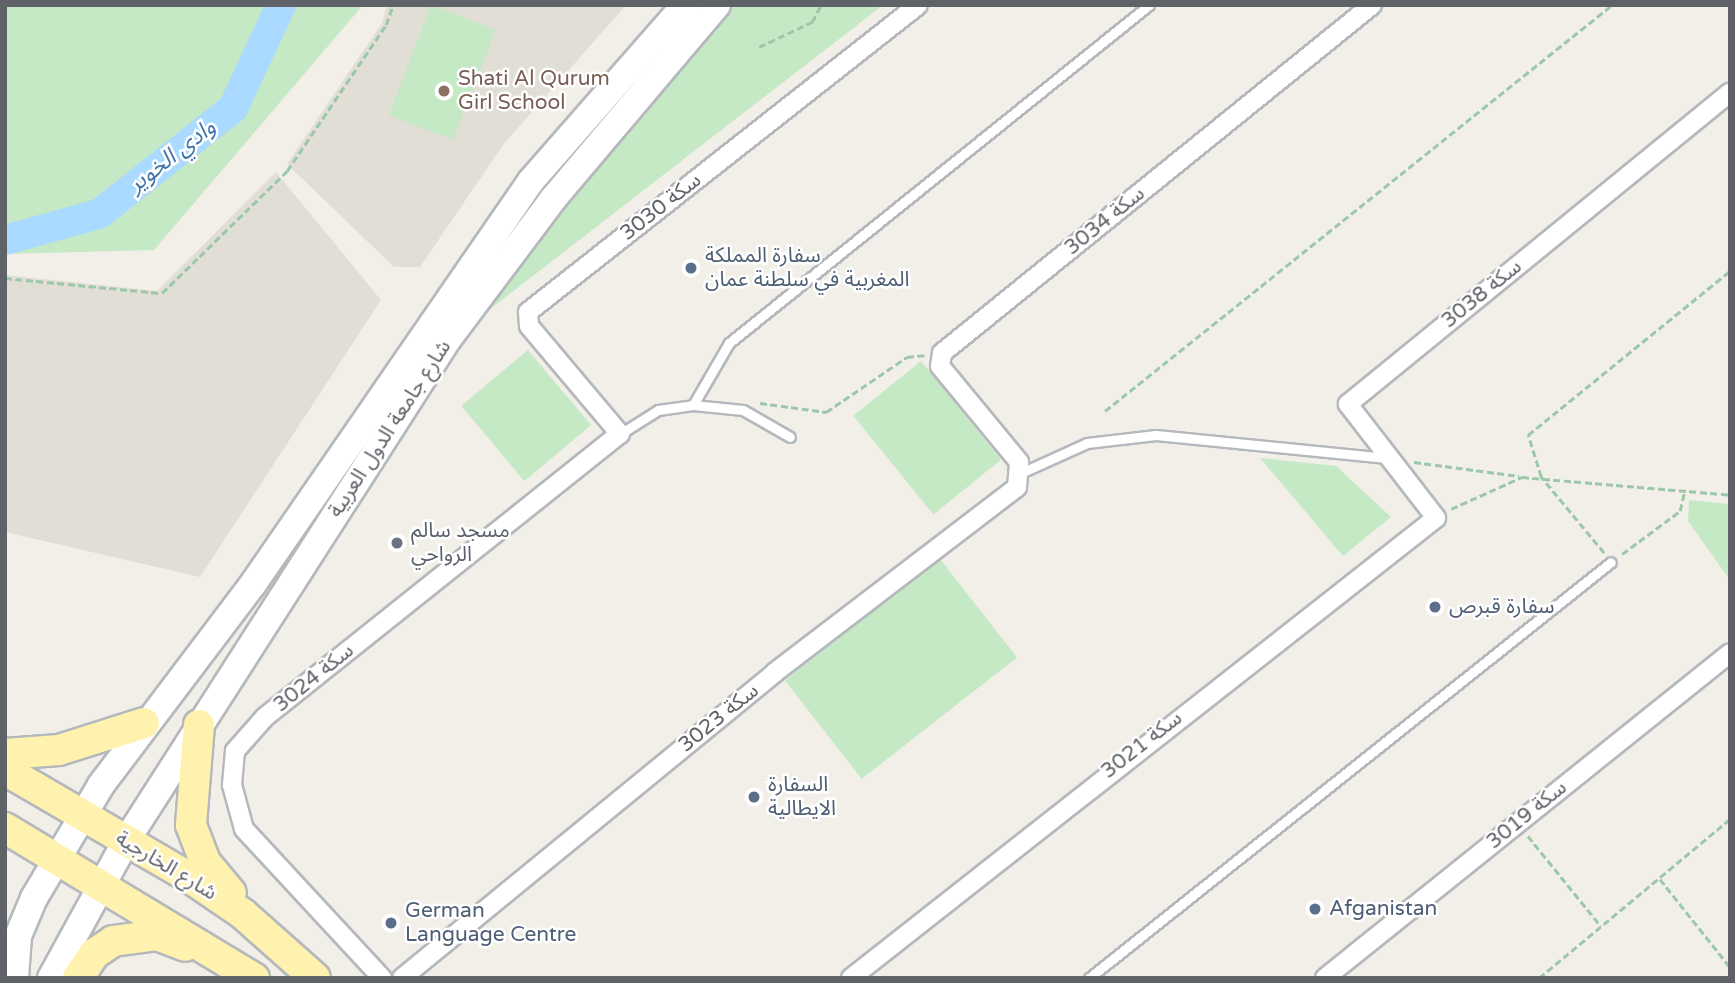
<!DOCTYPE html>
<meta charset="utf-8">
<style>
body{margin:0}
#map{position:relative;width:1735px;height:983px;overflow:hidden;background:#f1efe8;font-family:"Varela Round","Noto Sans Arabic",sans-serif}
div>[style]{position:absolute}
.education>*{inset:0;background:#e1ded6}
.green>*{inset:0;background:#c5e8c5;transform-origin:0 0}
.river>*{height:30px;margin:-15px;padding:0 15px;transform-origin:15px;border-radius:15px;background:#aadaff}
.path>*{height:2.5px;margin-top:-1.25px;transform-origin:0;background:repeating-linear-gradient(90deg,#9cc7a9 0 7px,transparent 0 10.5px)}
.roads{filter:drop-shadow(2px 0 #b5b8bc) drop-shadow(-2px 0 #b5b8bc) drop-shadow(0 2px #b5b8bc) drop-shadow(0 -2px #b5b8bc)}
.service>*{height:9px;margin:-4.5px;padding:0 4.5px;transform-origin:4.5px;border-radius:4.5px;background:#fff}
.minor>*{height:18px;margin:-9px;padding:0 9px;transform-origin:9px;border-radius:9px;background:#fff}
.secondary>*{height:26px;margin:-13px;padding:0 13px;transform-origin:13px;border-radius:13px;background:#fff}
.primary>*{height:30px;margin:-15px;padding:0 15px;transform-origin:15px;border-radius:15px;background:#fff2af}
.dots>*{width:19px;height:19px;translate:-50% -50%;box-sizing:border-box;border:4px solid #fff;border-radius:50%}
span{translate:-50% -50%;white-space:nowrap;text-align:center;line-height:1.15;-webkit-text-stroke:5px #fff;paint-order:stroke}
.education-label{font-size:21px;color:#785e54}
.left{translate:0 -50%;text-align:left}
.street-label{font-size:21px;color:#5f6368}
.service-label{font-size:21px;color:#4e5e75}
.worship-label{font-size:21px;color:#5b616d}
.water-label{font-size:23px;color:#4174aa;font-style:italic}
.frame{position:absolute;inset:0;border:7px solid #5f6368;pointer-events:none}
</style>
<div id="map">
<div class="education">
<i style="clip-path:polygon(387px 5px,626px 5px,503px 145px,420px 267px,394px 267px,287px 164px,382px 23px)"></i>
<i style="clip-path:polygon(276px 172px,381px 300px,200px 577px,5px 532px,5px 275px,157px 291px)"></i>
</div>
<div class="green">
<i style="clip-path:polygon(5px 5px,363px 5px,154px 250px,5px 254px)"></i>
<i style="left:431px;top:5px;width:69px;height:118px;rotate:21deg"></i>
<i style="clip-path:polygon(731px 5px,883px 5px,485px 313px,551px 222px)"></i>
<i style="left:528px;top:350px;width:98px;height:87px;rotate:50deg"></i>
<i style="left:921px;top:361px;width:127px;height:87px;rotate:51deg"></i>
<i style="clip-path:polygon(1260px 458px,1336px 466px,1391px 517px,1343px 556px)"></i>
<i style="clip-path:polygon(1689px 500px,1730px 504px,1730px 580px,1688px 521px)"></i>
<i style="left:940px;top:559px;width:125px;height:197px;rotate:52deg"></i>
</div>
<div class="river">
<i style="left:5px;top:240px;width:98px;rotate:-15.5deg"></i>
<i style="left:99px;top:214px;width:171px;rotate:-38.3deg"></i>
<i style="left:233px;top:108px;width:114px;rotate:-65deg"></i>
</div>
<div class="path">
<i style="left:759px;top:47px;width:59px;rotate:-25.3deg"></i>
<i style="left:812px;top:22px;width:19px;rotate:-62deg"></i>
<i style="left:5px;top:278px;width:158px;rotate:5.5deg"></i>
<i style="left:162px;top:293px;width:175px;rotate:-44.3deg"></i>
<i style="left:287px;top:171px;width:176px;rotate:-55.9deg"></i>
<i style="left:386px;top:25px;width:21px;rotate:-71deg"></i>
<i style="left:760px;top:403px;width:67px;rotate:7.8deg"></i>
<i style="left:826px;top:412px;width:98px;rotate:-34.2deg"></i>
<i style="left:907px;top:357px;width:18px;rotate:-6deg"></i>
<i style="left:1105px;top:411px;width:650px;rotate:-38.69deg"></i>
<i style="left:1414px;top:462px;width:106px;rotate:7.6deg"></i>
<i style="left:1451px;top:509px;width:78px;rotate:-24.3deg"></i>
<i style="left:1522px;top:477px;width:209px;rotate:4.9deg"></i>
<i style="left:1604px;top:553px;width:99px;rotate:-129.7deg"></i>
<i style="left:1541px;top:477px;width:44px;rotate:-107.2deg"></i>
<i style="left:1528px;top:435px;width:260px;rotate:-39.1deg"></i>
<i style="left:1622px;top:554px;width:72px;rotate:-36.6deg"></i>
<i style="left:1680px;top:511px;width:22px;rotate:-77deg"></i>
<i style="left:1528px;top:836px;width:116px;rotate:51deg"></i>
<i style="left:1660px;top:879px;width:112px;rotate:51.5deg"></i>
<i style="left:1539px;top:978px;width:249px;rotate:-39.8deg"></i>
</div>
<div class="roads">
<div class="service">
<i style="left:693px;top:405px;width:72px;rotate:-59.9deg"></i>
<i style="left:729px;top:343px;width:539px;rotate:-38.83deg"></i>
<i style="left:620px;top:434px;width:45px;rotate:-32.3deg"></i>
<i style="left:658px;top:410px;width:35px;rotate:-8deg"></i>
<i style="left:693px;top:405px;width:50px;rotate:5.7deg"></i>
<i style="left:743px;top:410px;width:54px;rotate:29.9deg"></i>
<i style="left:1023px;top:472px;width:70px;rotate:-24.4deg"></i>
<i style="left:1087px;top:443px;width:69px;rotate:-6.6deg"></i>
<i style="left:1156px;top:435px;width:232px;rotate:5.7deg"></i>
<i style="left:1089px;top:978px;width:667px;rotate:-38.55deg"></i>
</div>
<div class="minor">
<i style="left:382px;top:978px;width:203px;rotate:-132.8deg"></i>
<i style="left:244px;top:829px;width:46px;rotate:-105.3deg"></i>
<i style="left:232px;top:785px;width:34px;rotate:-85deg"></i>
<i style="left:235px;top:751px;width:45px;rotate:-48.6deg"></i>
<i style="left:265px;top:717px;width:454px;rotate:-38.6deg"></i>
<i style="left:620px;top:434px;width:141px;rotate:-130.1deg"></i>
<i style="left:529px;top:326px;width:14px;rotate:-94deg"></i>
<i style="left:528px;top:312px;width:496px;rotate:-38.2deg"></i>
<i style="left:402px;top:978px;width:481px;rotate:-39.3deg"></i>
<i style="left:774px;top:673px;width:306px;rotate:-37.4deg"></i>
<i style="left:1017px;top:487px;width:25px;rotate:-85deg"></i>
<i style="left:1019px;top:462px;width:124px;rotate:-129.5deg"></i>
<i style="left:940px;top:366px;width:13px;rotate:-81deg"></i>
<i style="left:942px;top:353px;width:553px;rotate:-38.98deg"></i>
<i style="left:851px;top:978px;width:744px;rotate:-38.18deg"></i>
<i style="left:1436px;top:518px;width:144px;rotate:-127.7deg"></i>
<i style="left:1348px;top:404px;width:493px;rotate:-39.2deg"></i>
<i style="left:1325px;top:978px;width:519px;rotate:-38.75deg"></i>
</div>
<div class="secondary">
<i style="left:15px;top:978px;width:42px;rotate:-85.9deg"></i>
<i style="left:18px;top:936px;width:41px;rotate:-67.2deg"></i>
<i style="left:34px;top:898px;width:131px;rotate:-59.3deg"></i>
<i style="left:101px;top:785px;width:252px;rotate:-52.9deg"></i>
<i style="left:253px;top:584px;width:490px;rotate:-55.4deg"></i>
<i style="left:531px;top:181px;width:234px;rotate:-48.8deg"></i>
<i style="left:51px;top:978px;width:156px;rotate:-61.3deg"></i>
<i style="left:126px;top:841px;width:596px;rotate:-57.32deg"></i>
<i style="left:448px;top:339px;width:175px;rotate:-53.1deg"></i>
<i style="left:553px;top:199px;width:254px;rotate:-49.8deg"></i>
</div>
<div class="primary">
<i style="left:199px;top:725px;width:100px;rotate:94.6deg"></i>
<i style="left:191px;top:825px;width:40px;rotate:69deg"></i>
<i style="left:205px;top:862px;width:40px;rotate:50deg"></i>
<i style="left:5px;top:754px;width:54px;rotate:-4.2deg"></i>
<i style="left:59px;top:750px;width:89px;rotate:-17.6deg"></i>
<i style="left:5px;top:770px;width:213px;rotate:30.2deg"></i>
<i style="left:189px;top:877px;width:65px;rotate:34.4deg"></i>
<i style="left:243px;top:914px;width:96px;rotate:41.6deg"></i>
<i style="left:5px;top:828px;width:291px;rotate:31.1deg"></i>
<i style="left:78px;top:978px;width:29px;rotate:-56deg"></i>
<i style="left:94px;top:954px;width:23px;rotate:-34deg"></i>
<i style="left:113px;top:941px;width:44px;rotate:-7.8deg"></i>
<i style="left:157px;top:935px;width:30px;rotate:21deg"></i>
</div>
</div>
<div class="dots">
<i style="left:444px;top:91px;background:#8d6e63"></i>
<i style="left:691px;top:268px;background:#5c6f8a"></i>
<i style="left:397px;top:543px;background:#6b7280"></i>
<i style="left:1435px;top:607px;background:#5c6f8a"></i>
<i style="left:754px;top:797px;background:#5c6f8a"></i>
<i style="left:1315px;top:909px;background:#5c6f8a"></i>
<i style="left:391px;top:923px;background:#5c6f8a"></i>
</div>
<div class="education-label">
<span class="left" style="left:458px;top:91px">Shati Al Qurum<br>Girl School</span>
</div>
<div class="street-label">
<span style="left:661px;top:207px;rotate:-38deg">سكة 3030</span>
<span style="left:1105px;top:221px;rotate:-39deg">سكة 3034</span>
<span style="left:1482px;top:294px;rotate:-39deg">سكة 3038</span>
<span style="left:390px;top:429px;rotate:-57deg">شارع جامعة الدول العربية</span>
<span style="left:314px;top:678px;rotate:-39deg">سكة 3024</span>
<span style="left:719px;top:718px;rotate:-39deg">سكة 3023</span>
<span style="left:1142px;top:745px;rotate:-38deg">سكة 3021</span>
<span style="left:1527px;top:815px;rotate:-39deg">سكة 3019</span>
<span style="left:166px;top:866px;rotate:31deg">شارع الخارجية</span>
</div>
<div class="service-label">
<span class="left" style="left:705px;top:268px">سفارة المملكة<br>المغربية في سلطنة عمان</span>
<span class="left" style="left:1449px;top:607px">سفارة قبرص</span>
<span class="left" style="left:768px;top:797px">السفارة<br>الايطالية</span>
<span class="left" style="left:1329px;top:909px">Afganistan</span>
<span class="left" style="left:405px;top:923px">German<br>Language Centre</span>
</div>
<div class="worship-label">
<span class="left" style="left:411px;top:543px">مسجد سالم<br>الرواحي</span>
</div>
<div class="water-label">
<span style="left:172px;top:156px;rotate:-38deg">وادي الخوير</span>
</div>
<div class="frame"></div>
</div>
